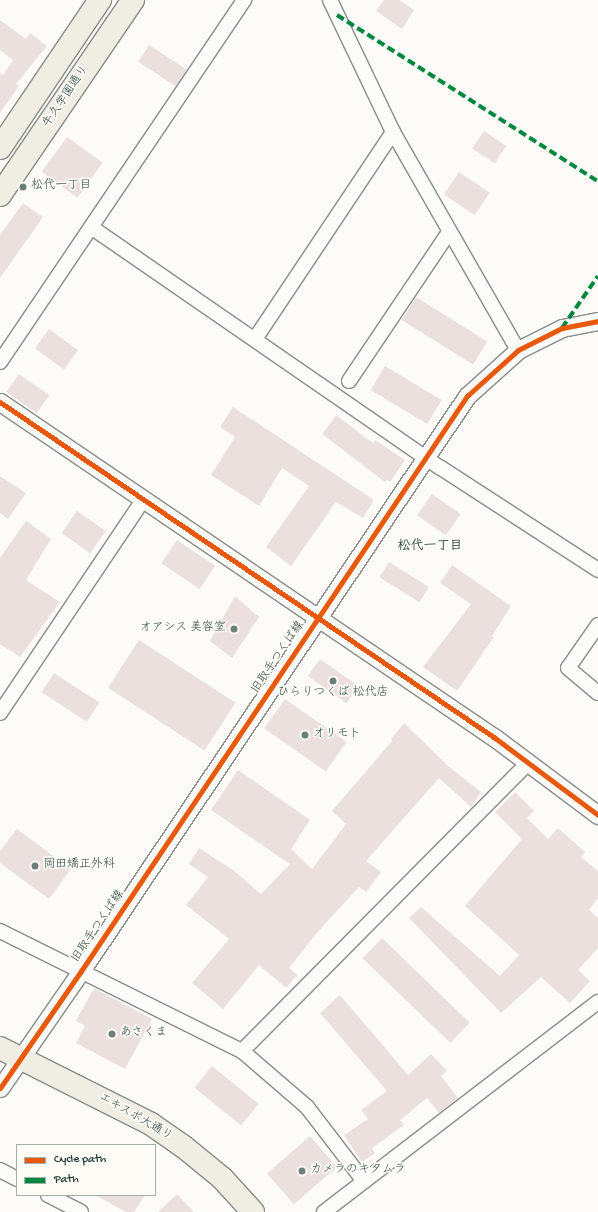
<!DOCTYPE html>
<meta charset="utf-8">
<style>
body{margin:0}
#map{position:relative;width:598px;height:1212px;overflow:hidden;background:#fcfbf8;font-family:"Gochi Hand","Klee One",sans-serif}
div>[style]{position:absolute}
.building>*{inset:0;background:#ece0de;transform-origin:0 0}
.roads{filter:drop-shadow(1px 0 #888d8a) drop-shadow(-1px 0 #888d8a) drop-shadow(0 1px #888d8a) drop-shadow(0 -1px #888d8a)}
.minor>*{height:14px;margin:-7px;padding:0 7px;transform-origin:7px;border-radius:7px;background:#fbfbf9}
.tertiary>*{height:17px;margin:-8.5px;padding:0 8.5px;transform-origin:8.5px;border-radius:8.5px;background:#fbfbf9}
.primary>*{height:22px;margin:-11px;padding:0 11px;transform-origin:11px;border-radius:11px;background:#f0ede3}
.trunk>*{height:22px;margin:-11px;padding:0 11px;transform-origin:11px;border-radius:11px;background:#f0ede3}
.quiet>*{height:4px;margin-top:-2px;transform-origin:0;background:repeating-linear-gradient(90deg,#00873e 0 8px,transparent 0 12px)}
.cycleway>*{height:5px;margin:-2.5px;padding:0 2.5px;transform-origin:2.5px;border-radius:2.5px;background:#e8590c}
.dots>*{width:11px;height:11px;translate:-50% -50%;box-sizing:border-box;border:2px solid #fdfcf7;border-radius:50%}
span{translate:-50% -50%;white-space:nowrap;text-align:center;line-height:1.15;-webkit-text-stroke:3.5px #fdfcf7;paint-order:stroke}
.street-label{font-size:12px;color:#1f3d34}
.poi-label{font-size:12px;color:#1f3d34}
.left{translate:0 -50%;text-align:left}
.right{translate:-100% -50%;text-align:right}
.neighbourhood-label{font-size:13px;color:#1f3d34;font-weight:700}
.legend{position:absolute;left:16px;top:1144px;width:140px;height:52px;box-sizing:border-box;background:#fdfcf7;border:1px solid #a4b0a9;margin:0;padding:5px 7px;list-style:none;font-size:12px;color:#1f3d34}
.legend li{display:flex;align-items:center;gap:8px;height:20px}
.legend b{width:20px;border:1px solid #a4b0a9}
</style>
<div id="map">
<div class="building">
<i style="clip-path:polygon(384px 0,399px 0,414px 10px,402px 29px,376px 11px)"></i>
<i style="clip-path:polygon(0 20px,26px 39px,30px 33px,47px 46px,16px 84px,19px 86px,0 113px,0 73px,3px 75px,13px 60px,0 50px)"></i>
<i style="left:149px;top:45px;width:45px;height:20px;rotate:33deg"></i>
<i style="left:484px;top:131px;width:27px;height:21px;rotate:34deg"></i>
<i style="left:67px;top:137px;width:44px;height:43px;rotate:36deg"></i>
<i style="left:459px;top:172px;width:37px;height:27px;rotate:34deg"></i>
<i style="clip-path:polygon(23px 203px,43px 217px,0 278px,0 235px)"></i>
<i style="left:416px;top:297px;width:84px;height:27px;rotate:32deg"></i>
<i style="left:49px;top:329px;width:36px;height:24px;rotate:36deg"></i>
<i style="left:385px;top:366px;width:66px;height:28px;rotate:31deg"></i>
<i style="left:19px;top:374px;width:37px;height:22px;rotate:35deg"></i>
<i style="clip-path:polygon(233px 407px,374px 500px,363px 518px,336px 502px,291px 566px,266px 547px,309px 486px,282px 468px,259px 506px,211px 475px,235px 437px,220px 427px)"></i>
<i style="clip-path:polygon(336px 415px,373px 443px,375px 440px,405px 460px,390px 482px,387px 480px,385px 482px,322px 434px)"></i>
<i style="clip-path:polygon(0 476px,26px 493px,8px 519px,0 513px)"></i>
<i style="left:432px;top:494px;width:35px;height:26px;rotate:35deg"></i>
<i style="left:77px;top:511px;width:35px;height:27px;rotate:35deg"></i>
<i style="clip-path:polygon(26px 521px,51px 539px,26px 580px,60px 602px,20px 657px,0 644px,0 558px)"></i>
<i style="left:177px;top:540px;width:46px;height:28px;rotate:34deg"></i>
<i style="left:389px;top:562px;width:47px;height:18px;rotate:32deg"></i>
<i style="clip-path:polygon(452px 565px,511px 606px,492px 636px,494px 637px,457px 691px,423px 667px,471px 604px,440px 583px)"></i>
<i style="clip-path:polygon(235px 596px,259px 617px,232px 658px,210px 641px)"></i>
<i style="left:139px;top:640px;width:115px;height:57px;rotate:33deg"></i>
<i style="left:320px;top:659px;width:47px;height:21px;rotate:35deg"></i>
<i style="left:54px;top:673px;width:54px;height:23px;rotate:33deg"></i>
<i style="left:285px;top:699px;width:75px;height:36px;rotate:35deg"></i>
<i style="clip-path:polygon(404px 723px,448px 766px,481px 792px,471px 807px,439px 778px,366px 861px,381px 872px,366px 892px,359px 887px,315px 935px,289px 968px,297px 975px,286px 988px,259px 965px,223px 1009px,192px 983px,229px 939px,186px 905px,208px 877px,189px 864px,199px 848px,233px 870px,261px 894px,290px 864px,211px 810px,238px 770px,310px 820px,291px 849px,312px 869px,346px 824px,332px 811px,392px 741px,391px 739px)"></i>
<i style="clip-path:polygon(515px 792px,534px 811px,527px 818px,548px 839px,558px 828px,585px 852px,581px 857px,598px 871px,598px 898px,589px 910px,598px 918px,598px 948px,578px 970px,590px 981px,570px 1003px,541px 977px,501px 1013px,409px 918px,421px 907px,500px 976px,519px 955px,465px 906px,522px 839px,495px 812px)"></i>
<i style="clip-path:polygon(17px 829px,71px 869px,49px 899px,0 863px,0 851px)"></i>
<i style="left:382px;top:938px;width:122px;height:28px;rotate:44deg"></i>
<i style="clip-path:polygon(94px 988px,152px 1019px,125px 1069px,76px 1043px,85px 1026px,76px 1021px)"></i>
<i style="clip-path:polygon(340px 995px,408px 1075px,431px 1054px,447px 1071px,441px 1076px,458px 1098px,439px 1113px,427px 1098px,400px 1120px,404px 1125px,372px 1148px,375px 1153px,362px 1162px,344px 1135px,368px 1119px,361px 1110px,387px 1091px,320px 1013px)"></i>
<i style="left:212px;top:1066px;width:60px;height:28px;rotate:39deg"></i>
<i style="left:310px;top:1136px;width:41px;height:57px;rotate:49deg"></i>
<i style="clip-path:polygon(177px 1194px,194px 1212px,158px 1212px)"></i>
<i style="clip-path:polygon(95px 1195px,145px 1195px,134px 1212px,126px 1212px)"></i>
</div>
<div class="roads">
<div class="minor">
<i style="left:330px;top:0;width:146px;rotate:64.5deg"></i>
<i style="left:393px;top:132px;width:251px;rotate:60.2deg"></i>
<i style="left:91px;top:227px;width:425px;rotate:34.6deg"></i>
<i style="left:441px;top:468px;width:187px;rotate:33deg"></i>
<i style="left:255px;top:339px;width:249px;rotate:-56.3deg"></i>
<i style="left:0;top:362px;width:437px;rotate:-56deg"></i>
<i style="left:349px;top:381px;width:179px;rotate:-56.1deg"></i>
<i style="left:598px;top:625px;width:52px;rotate:124.9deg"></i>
<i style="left:568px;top:668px;width:39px;rotate:40deg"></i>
<i style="left:0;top:713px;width:257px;rotate:-56.1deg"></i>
<i style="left:0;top:931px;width:270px;rotate:26.4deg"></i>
<i style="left:242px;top:1051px;width:86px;rotate:40.7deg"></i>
<i style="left:307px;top:1107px;width:92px;rotate:52.5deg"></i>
<i style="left:242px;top:1051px;width:407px;rotate:-45.2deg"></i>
<i style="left:0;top:1170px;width:19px;rotate:28deg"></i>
<i style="left:48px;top:1195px;width:37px;rotate:27deg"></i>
<i style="left:324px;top:1212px;width:345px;rotate:-37.5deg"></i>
</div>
<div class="tertiary">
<i style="left:0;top:402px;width:598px;rotate:34.17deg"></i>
<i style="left:495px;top:738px;width:129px;rotate:36.8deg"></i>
<i style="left:0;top:1088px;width:142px;rotate:-55.3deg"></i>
<i style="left:81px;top:971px;width:693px;rotate:-56.13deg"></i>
<i style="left:467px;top:396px;width:69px;rotate:-42deg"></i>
<i style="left:518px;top:350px;width:49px;rotate:-26.6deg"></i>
<i style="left:562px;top:328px;width:37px;rotate:-11deg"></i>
</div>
<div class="primary">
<i style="left:0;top:1048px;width:169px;rotate:26.7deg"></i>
<i style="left:151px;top:1124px;width:40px;rotate:34.9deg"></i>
<i style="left:184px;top:1147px;width:49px;rotate:39.2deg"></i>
<i style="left:222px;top:1178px;width:46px;rotate:47.6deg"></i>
</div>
<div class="trunk">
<i style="left:0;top:148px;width:179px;rotate:-56deg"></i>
<i style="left:0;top:195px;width:236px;rotate:-55.7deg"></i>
</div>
</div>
<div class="quiet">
<i style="left:337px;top:15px;width:309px;rotate:32.5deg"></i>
<i style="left:562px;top:328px;width:63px;rotate:-55.3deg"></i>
</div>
<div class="cycleway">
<i style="left:0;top:402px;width:598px;rotate:34.17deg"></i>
<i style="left:495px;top:738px;width:129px;rotate:36.8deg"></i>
<i style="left:0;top:1088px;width:142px;rotate:-55.3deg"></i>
<i style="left:81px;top:971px;width:693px;rotate:-56.13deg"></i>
<i style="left:467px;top:396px;width:69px;rotate:-42deg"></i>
<i style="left:518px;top:350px;width:49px;rotate:-26.6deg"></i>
<i style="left:562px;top:328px;width:37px;rotate:-11deg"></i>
</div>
<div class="dots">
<i style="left:23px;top:187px;background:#6c8079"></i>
<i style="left:234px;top:629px;background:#6c8079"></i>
<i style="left:333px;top:681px;background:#6c8079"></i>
<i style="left:305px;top:735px;background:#6c8079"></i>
<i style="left:35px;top:866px;background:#6c8079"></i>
<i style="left:112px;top:1034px;background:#6c8079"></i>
<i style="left:302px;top:1171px;background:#6c8079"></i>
</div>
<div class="street-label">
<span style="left:67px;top:97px;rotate:-56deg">牛久学園通り</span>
<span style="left:279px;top:658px;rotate:-56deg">旧取手つくば線</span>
<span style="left:99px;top:927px;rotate:-56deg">旧取手つくば線</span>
<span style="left:135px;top:1118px;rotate:30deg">エキスポ大通り</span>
</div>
<div class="poi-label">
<span class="left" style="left:31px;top:187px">松代一丁目</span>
<span class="right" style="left:226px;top:629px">オアシス 美容室</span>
<span style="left:333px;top:694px">ひらりつくば 松代店</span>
<span class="left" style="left:313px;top:735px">オリモト</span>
<span class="left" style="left:43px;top:866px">岡田矯正外科</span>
<span class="left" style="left:120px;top:1034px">あさくま</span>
<span class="left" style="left:310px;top:1171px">カメラのキタムラ</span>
</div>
<div class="neighbourhood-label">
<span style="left:430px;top:547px">松代一丁目</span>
</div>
<ul class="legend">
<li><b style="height:5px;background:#e8590c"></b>Cycle path</li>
<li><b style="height:5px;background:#00873e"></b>Path</li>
</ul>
</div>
